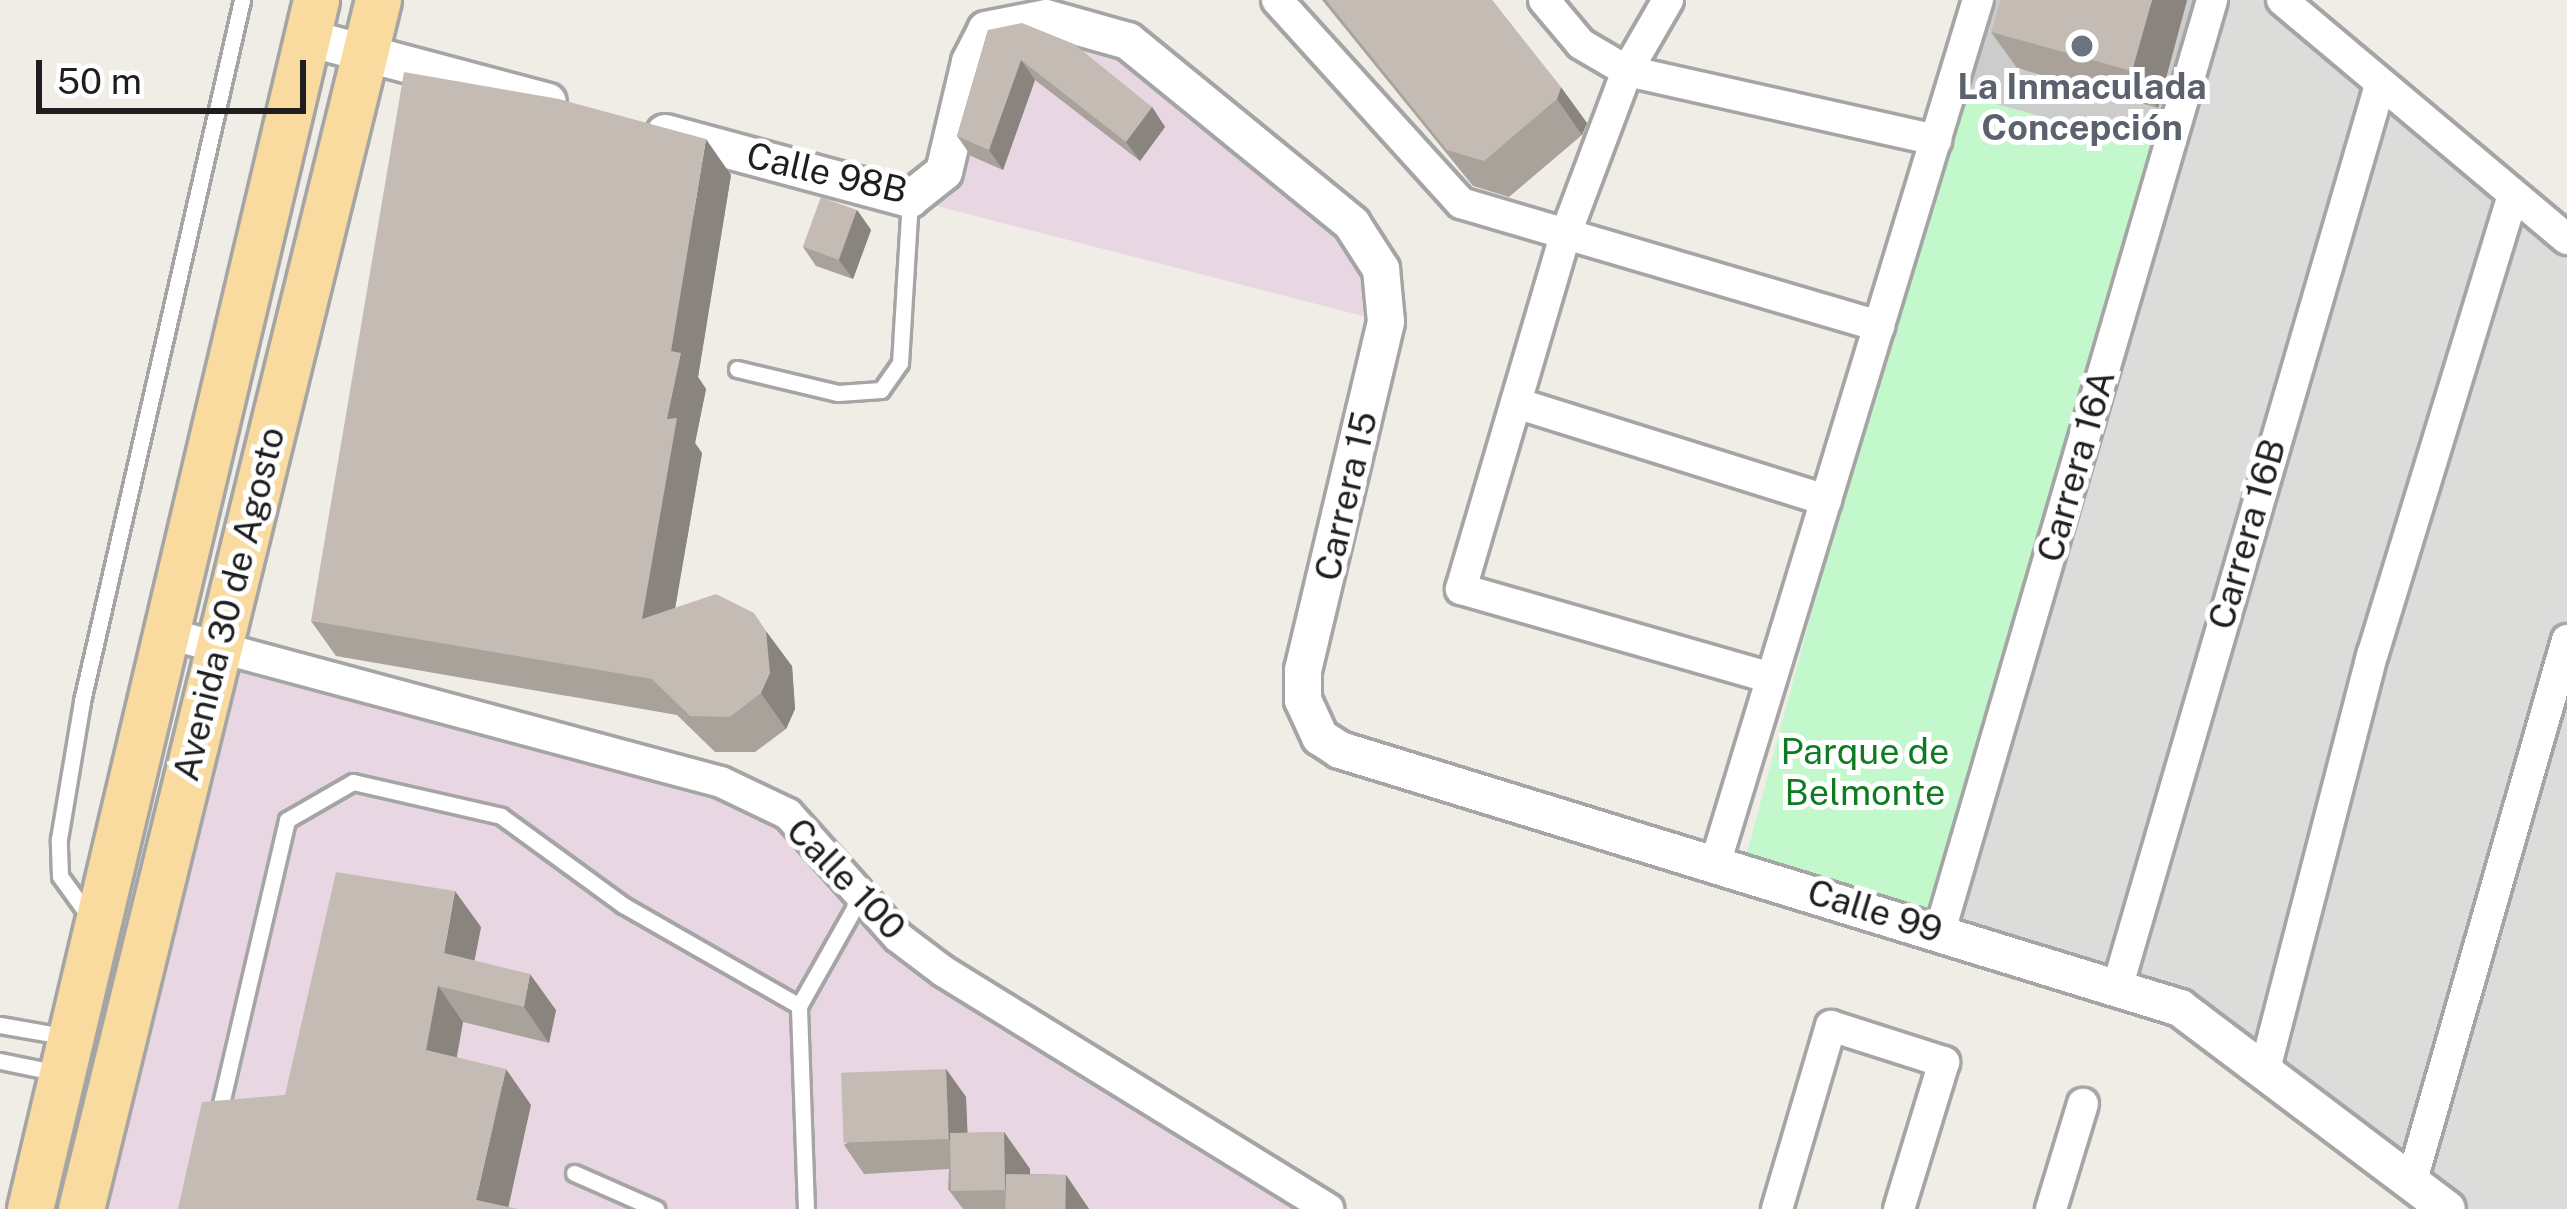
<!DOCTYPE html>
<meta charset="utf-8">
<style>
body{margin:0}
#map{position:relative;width:2567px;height:1209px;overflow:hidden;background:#efede5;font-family:"Public Sans",sans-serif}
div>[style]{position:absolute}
.residential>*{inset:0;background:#dcdcdb}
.industrial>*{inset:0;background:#e8d7e3}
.religious>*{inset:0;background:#ccc}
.park>*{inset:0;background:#c3f8cc;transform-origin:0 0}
.roads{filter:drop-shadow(3px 0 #a5a5a5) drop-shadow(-3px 0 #a5a5a5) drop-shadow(0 3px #a5a5a5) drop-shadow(0 -3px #a5a5a5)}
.service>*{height:15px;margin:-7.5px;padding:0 7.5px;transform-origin:7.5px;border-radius:7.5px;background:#fff}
.minor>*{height:30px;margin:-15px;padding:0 15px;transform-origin:15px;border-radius:15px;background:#fff}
.tertiary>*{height:36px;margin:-18px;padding:0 18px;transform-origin:18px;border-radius:18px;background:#fff}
.primary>*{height:45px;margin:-22.5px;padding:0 22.5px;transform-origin:22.5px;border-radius:22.5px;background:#fadb9f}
.wall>*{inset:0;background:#a9a29b}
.shaded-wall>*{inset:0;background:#89847e}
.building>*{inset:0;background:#c4bcb4;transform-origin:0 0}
.dots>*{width:33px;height:33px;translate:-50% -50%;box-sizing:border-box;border:6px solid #fff;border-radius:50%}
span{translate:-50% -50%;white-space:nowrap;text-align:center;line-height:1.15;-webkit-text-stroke:10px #fff;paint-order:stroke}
.worship-label{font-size:36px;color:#5b616d;font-weight:700}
.street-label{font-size:36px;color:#1e1e1e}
.park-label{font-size:36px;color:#0e7b21}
.scale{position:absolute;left:36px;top:60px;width:270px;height:54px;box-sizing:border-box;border:6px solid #1e1e1e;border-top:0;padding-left:15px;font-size:36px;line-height:42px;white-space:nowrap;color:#1e1e1e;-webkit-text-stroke:9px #fff;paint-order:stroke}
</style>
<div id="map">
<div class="residential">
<i style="clip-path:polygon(2212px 0,2282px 0,2567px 239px,2567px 1209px,2447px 1209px,2180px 1008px,1940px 931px)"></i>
</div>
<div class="industrial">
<i style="clip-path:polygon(1094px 26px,1352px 224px,1386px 322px,910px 199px)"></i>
<i style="clip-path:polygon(218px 646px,788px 814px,898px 937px,1329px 1209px,81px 1209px)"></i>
</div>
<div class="religious">
<i style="clip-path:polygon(1978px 0,2212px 0,2167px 151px,1951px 92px)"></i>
</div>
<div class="park">
<i style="left:1951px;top:92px;width:224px;height:804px;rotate:15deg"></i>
</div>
<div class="roads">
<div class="service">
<i style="left:737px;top:369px;width:104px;rotate:13.4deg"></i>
<i style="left:838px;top:393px;width:43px;rotate:-4deg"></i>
<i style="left:881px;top:390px;width:33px;rotate:-55deg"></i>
<i style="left:900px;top:363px;width:164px;rotate:-86.5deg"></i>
<i style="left:91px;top:919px;width:53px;rotate:-125.8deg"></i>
<i style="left:60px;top:876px;width:37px;rotate:-92deg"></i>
<i style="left:59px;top:839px;width:140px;rotate:-80.5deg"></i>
<i style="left:82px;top:701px;width:719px;rotate:-77.14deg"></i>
<i style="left:0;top:1025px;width:69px;rotate:10deg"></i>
<i style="left:0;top:1061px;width:59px;rotate:11.7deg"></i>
<i style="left:217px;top:1121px;width:309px;rotate:-76.9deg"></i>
<i style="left:287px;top:820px;width:76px;rotate:-29.9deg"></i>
<i style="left:353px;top:782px;width:152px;rotate:12.9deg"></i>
<i style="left:501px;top:816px;width:151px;rotate:36.1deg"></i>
<i style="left:623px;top:905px;width:203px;rotate:29.8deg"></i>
<i style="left:574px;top:1173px;width:90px;rotate:23.7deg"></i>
<i style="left:806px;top:1209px;width:203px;rotate:-92deg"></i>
<i style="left:799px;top:1006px;width:126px;rotate:-60.6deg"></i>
</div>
<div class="minor">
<i style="left:1277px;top:0;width:274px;rotate:47.8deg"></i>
<i style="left:1461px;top:203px;width:436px;rotate:16.4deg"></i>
<i style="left:1544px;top:0;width:57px;rotate:49.9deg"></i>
<i style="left:1581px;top:44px;width:53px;rotate:30.4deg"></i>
<i style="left:1627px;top:71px;width:317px;rotate:12.6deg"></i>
<i style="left:1668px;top:0;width:82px;rotate:120deg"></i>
<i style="left:1627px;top:71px;width:179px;rotate:110.6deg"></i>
<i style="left:1564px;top:239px;width:365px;rotate:106.4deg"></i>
<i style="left:1461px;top:589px;width:323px;rotate:16deg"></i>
<i style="left:2282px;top:0;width:372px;rotate:40deg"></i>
<i style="left:1516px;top:403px;width:325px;rotate:17.4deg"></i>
<i style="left:169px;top:634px;width:571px;rotate:15.01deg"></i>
<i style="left:721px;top:782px;width:74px;rotate:25.5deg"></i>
<i style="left:788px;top:814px;width:165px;rotate:48.2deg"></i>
<i style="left:898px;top:937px;width:56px;rotate:37.1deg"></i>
<i style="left:943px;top:971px;width:453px;rotate:31.7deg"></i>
<i style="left:1716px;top:861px;width:900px;rotate:-73.08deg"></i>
<i style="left:1940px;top:931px;width:970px;rotate:-73.71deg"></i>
<i style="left:2118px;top:985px;width:937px;rotate:-73.77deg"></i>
<i style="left:2264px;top:1073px;width:434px;rotate:-75.5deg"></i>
<i style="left:2373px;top:653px;width:477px;rotate:-73deg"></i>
<i style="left:2411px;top:1184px;width:566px;rotate:-74deg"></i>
<i style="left:1777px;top:1209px;width:191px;rotate:-73.6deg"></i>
<i style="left:1831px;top:1026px;width:119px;rotate:17.7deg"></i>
<i style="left:1944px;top:1062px;width:154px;rotate:107deg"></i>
<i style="left:2051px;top:1209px;width:110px;rotate:-73.1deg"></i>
</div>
<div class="tertiary">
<i style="left:308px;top:38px;width:248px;rotate:14.9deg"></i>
<i style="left:665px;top:133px;width:254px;rotate:15.1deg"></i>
<i style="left:910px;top:199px;width:43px;rotate:-38.5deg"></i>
<i style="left:944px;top:172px;width:113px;rotate:-76.7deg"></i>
<i style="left:970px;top:62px;width:36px;rotate:-63deg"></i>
<i style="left:986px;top:30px;width:61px;rotate:-11.3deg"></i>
<i style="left:1046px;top:18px;width:85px;rotate:15.7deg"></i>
<i style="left:1128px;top:41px;width:289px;rotate:39.2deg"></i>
<i style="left:1352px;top:224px;width:54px;rotate:57.2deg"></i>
<i style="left:1381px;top:269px;width:53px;rotate:84.6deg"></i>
<i style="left:1386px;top:322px;width:358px;rotate:103.4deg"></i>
<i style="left:1303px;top:670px;width:30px;rotate:90deg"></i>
<i style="left:1303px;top:700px;width:41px;rotate:65.3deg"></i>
<i style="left:1320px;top:737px;width:24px;rotate:33deg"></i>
<i style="left:1340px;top:750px;width:879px;rotate:17.07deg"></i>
<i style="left:2180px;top:1008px;width:334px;rotate:37deg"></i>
</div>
<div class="primary">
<i style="left:30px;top:1209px;width:1242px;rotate:-76.69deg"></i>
<i style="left:81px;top:1209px;width:1245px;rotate:-76.2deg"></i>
</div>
</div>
<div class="wall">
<i style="clip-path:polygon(1322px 0,1492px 0,1587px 123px,1582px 135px,1509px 197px,1473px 186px)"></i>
<i style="clip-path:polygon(2187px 0,2158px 108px,2017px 68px,1991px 32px)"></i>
<i style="clip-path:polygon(988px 30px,1152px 107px,1165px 127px,1140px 161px,1035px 80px,1003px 170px,971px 156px,957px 136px)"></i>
<i style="clip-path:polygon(731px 175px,698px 377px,706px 389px,695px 443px,702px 453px,675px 608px,792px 666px,795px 709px,786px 729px,755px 752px,715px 752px,677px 715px,336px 656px,311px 621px)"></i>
<i style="clip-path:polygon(857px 210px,871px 230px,853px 279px,816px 266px,803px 247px)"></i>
<i style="clip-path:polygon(481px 927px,474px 961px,556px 1010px,549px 1043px,463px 1022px,457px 1057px,531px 1105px,178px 1209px,285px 1095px)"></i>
<i style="clip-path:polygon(946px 1069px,966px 1097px,967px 1133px,1004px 1132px,1030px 1169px,1030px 1174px,1066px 1175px,1089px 1209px,963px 1209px,948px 1189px,949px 1169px,864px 1174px,844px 1145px)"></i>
</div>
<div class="shaded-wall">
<i style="clip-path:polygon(2152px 0,2187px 0,2158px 108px,2132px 71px)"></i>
<i style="clip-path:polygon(1021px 60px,1035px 80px,1003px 170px,989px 150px)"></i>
<i style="clip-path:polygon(1561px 87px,1587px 123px,1582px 135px,1557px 99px)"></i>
<i style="clip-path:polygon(1152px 107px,1165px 127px,1140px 161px,1126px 142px)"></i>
<i style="clip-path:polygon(706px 139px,731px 175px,698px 377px,706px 389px,695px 443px,702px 453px,667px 655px,642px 619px,667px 419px,671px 351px)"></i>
<i style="clip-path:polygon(857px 210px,871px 230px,853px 279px,839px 260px)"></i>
<i style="clip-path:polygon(766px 631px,792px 666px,795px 709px,786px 729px,761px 693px)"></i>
<i style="clip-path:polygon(455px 891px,481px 927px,469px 989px,444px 953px)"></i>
<i style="clip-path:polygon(530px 974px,556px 1010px,549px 1043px,524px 1007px)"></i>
<i style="clip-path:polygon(438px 986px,463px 1022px,451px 1086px,426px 1050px)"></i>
<i style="clip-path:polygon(506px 1069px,531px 1105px,508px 1209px,476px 1200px)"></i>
<i style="clip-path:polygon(946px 1069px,966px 1097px,969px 1167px,949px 1139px)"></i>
<i style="clip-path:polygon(1004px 1132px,1030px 1169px,1030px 1209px,1005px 1190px)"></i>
<i style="clip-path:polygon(1066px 1175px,1089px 1209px,1064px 1209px)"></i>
</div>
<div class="building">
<i style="clip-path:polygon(1326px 0,1492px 0,1561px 87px,1557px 99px,1484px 161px,1447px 150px)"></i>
<i style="clip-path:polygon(2000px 0,2152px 0,2132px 71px,1991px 32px)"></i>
<i style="clip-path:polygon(1022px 23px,1074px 44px,1152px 107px,1126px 142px,1021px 60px,989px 150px,957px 136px,988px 30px)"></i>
<i style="clip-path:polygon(404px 72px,559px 99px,706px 139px,671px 351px,681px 353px,667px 419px,677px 418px,642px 619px,716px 594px,754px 613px,766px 631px,770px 673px,761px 693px,730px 717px,690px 716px,652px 679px,311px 621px)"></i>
<i style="left:821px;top:197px;width:38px;height:53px;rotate:20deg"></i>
<i style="clip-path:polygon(336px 872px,455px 891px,444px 953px,530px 974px,524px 1007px,438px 986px,426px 1050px,506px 1069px,476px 1200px,518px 1209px,178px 1209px,202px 1102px,285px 1095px)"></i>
<i style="left:946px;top:1069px;width:70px;height:105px;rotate:88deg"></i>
<i style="left:1004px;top:1132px;width:58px;height:54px;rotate:89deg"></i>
<i style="left:1006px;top:1174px;width:60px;height:35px;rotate:1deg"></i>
</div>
<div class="dots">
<i style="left:2082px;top:46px;background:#6b7280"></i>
</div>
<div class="worship-label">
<span style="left:2082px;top:107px">La Inmaculada<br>Concepción</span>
</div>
<div class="street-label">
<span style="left:827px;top:173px;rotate:13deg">Calle 98B</span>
<span style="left:2076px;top:466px;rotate:-74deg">Carrera 16A</span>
<span style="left:1346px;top:496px;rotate:-77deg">Carrera 15</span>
<span style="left:2247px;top:534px;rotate:-74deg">Carrera 16B</span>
<span style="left:229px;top:604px;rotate:-76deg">Avenida 30 de Agosto</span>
<span style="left:846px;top:879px;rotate:46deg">Calle 100</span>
<span style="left:1875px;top:911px;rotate:17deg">Calle 99</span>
</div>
<div class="park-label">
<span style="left:1865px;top:772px">Parque de<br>Belmonte</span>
</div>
<div class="scale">50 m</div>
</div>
